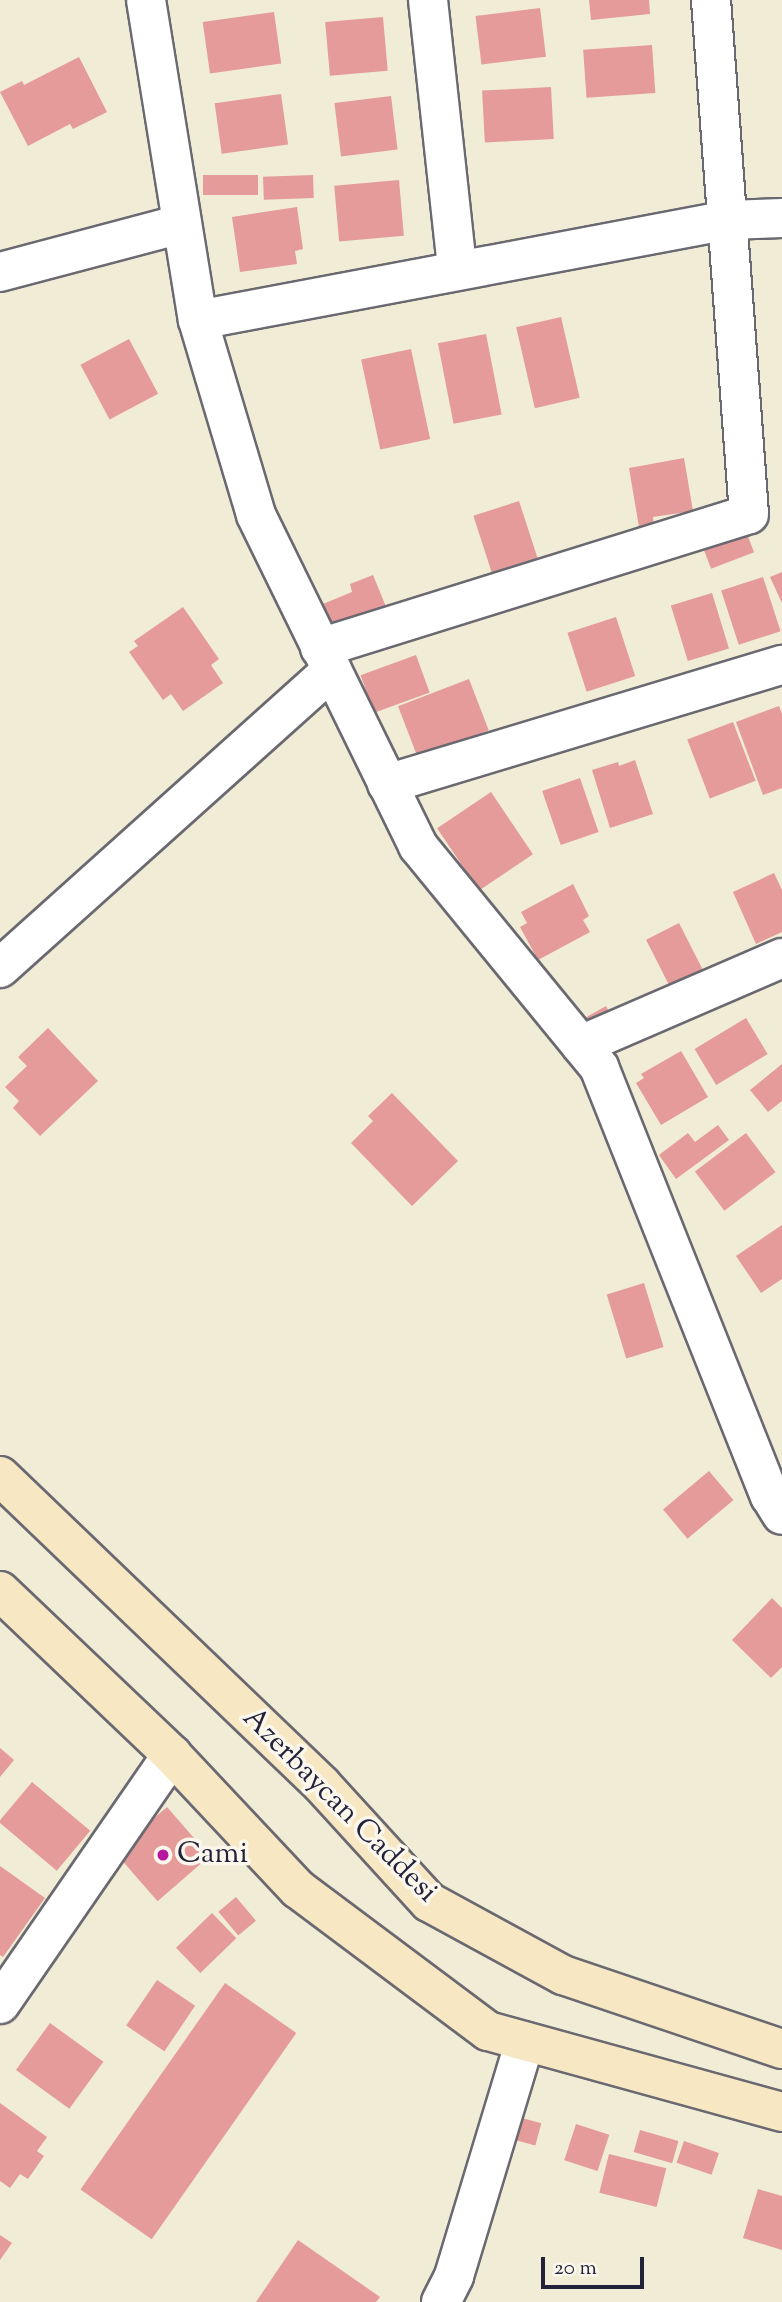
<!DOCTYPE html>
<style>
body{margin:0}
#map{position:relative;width:782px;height:2302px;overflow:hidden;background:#f1ecd5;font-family:"Sorts Mill Goudy",serif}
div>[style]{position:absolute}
.building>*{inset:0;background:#e49b99;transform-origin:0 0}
.roads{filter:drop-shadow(2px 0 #6a6971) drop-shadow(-2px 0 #6a6971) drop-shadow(0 2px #6a6971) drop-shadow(0 -2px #6a6971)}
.minor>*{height:38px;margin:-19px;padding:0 19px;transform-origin:19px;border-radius:19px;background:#fff}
.tertiary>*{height:38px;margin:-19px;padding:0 19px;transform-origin:19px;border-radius:19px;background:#fff}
.secondary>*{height:38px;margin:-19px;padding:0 19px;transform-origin:19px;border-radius:19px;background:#f7e8c3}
.dots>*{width:19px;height:19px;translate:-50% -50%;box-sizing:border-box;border:4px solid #fbf7ec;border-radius:50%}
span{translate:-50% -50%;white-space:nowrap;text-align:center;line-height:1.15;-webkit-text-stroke:7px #fbf7ec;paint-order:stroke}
.street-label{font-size:30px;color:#22223b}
.poi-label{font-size:30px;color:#22223b}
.left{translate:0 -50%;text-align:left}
.scale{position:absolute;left:541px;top:2257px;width:103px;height:32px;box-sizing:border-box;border:4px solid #22223b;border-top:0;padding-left:9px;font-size:21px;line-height:24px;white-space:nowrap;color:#22223b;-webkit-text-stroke:5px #fbf7ec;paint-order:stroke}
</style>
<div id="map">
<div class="building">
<i style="clip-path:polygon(589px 0,649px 0,650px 14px,591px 20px)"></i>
<i style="left:540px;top:8px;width:49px;height:65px;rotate:83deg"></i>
<i style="left:274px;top:12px;width:52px;height:72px;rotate:82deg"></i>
<i style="left:383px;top:17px;width:54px;height:58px;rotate:85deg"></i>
<i style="left:652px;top:45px;width:48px;height:69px;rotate:86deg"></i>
<i style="clip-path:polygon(79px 57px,107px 112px,73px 129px,70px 124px,28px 146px,0 92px,22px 81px,24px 85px)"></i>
<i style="left:551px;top:87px;width:52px;height:69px;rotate:87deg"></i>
<i style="left:281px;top:94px;width:51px;height:67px;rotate:82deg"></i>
<i style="left:391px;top:96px;width:54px;height:57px;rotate:83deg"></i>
<i style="left:203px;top:175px;width:55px;height:20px"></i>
<i style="left:313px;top:175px;width:23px;height:50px;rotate:88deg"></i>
<i style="left:399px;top:180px;width:56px;height:65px;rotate:85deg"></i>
<i style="clip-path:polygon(297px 207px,303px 249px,295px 251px,297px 264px,240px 272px,232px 217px)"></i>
<i style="left:561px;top:317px;width:83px;height:46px;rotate:77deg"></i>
<i style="left:486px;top:334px;width:82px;height:49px;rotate:79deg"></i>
<i style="left:129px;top:339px;width:62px;height:55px;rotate:62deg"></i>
<i style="left:411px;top:349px;width:92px;height:51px;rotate:78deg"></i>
<i style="clip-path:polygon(684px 458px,693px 511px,653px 517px,654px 525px,639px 527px,629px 468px)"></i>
<i style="left:519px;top:501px;width:60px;height:48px;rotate:72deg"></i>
<i style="left:744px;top:526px;width:28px;height:46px;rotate:69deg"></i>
<i style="clip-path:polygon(782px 572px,782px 603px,770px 577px)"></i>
<i style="clip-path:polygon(373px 575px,389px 614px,330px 636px,318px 606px,352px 592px,350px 584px)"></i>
<i style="left:763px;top:577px;width:57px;height:44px;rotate:72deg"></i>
<i style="left:712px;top:593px;width:58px;height:43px;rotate:73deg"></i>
<i style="clip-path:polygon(183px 607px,219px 659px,211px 665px,223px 683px,183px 711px,171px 694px,163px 700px,129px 652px,138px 646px,134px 641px)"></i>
<i style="left:616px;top:617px;width:62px;height:51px;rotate:72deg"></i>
<i style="left:416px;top:655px;width:40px;height:59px;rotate:70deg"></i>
<i style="left:469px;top:679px;width:55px;height:76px;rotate:69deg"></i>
<i style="clip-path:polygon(779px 706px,782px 714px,782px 788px,763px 795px,736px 722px)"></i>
<i style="left:733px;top:722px;width:63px;height:49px;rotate:69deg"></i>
<i style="clip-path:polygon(635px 760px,653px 814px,610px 828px,592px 770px,618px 762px,619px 766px)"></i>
<i style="left:580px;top:778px;width:57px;height:40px;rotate:71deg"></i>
<i style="left:491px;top:792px;width:75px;height:65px;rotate:56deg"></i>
<i style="clip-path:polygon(774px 873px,782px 890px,782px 932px,756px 944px,733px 892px)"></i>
<i style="clip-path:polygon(573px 884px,589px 916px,583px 920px,590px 932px,538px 960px,520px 927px,527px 923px,521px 912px)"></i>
<i style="left:679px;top:923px;width:63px;height:37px;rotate:63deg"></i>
<i style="clip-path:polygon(606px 1006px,615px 1023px,576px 1023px)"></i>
<i style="left:746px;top:1018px;width:42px;height:60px;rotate:59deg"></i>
<i style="clip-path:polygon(48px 1028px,98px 1081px,40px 1136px,13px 1108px,19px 1101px,5px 1087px,27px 1066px,18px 1057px)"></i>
<i style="clip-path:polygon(681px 1051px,708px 1097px,661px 1125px,636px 1083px,644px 1078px,641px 1074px)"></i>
<i style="clip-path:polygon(782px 1064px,782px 1101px,768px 1112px,750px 1090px)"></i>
<i style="clip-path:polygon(392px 1093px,458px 1161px,412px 1206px,351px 1143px,373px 1121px,368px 1116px)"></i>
<i style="clip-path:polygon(718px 1125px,729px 1140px,676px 1179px,659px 1155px,688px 1133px,695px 1142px)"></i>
<i style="left:746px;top:1133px;width:49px;height:64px;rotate:53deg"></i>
<i style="clip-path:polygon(782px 1225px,782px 1279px,761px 1293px,736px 1256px)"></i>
<i style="left:644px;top:1283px;width:67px;height:39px;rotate:73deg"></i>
<i style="left:709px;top:1471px;width:38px;height:60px;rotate:50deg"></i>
<i style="clip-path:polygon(772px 1598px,782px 1608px,782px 1667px,771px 1678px,732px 1640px)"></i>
<i style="clip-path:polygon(0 1748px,14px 1760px,0 1777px)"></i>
<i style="left:32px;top:1782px;width:76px;height:52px;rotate:40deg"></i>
<i style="left:167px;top:1807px;width:65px;height:69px;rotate:49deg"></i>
<i style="clip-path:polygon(0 1866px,45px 1898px,3px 1957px,0 1955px)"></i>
<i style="left:236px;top:1897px;width:31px;height:23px;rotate:50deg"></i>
<i style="left:212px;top:1913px;width:35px;height:50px;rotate:46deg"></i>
<i style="left:157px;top:1980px;width:46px;height:55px;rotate:34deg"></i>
<i style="left:225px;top:1983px;width:87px;height:252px;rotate:35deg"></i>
<i style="left:50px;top:2023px;width:66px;height:58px;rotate:36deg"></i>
<i style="clip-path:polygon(0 2103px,47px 2137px,37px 2151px,44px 2156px,28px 2179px,20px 2174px,10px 2188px,0 2181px)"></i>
<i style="left:522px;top:2118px;width:20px;height:23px;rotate:15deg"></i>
<i style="left:576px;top:2124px;width:35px;height:38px;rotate:18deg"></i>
<i style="left:640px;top:2130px;width:40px;height:23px;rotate:16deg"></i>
<i style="left:684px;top:2141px;width:37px;height:23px;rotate:19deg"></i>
<i style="left:609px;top:2154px;width:59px;height:40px;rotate:14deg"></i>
<i style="clip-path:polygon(758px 2189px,782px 2196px,782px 2250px,743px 2238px)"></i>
<i style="clip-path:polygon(0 2235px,12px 2243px,0 2260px)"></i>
<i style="clip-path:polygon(298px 2240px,380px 2297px,376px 2302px,256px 2302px)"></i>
</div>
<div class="roads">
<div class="minor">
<i style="left:428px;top:0;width:271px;rotate:83.8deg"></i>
<i style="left:0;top:272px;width:188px;rotate:-14.8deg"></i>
<i style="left:198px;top:320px;width:540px;rotate:-10.67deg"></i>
<i style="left:729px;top:220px;width:53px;rotate:-2.2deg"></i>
<i style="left:320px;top:648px;width:449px;rotate:-17.3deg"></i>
<i style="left:749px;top:514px;width:515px;rotate:-94.23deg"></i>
<i style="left:387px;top:784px;width:413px;rotate:-16.8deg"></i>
<i style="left:0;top:968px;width:446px;rotate:-41.9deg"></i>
<i style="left:581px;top:1045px;width:219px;rotate:-23.4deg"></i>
<i style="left:0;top:2004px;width:303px;rotate:-55.4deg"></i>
<i style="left:441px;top:2302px;width:29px;rotate:-63deg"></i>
<i style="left:454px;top:2276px;width:245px;rotate:-73.2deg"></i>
</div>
<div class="tertiary">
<i style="left:146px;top:0;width:324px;rotate:80.8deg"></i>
<i style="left:198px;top:320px;width:203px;rotate:73.4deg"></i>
<i style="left:256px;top:515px;width:369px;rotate:63.9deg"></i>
<i style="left:418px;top:846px;width:286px;rotate:50.7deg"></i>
<i style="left:599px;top:1067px;width:462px;rotate:68.3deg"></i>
<i style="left:770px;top:1496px;width:22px;rotate:58deg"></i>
</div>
<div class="secondary">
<i style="left:0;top:1476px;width:446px;rotate:43.8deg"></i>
<i style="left:322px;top:1785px;width:159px;rotate:47.6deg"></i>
<i style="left:429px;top:1902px;width:153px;rotate:28.6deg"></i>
<i style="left:563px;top:1975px;width:231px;rotate:18.7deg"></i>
<i style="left:0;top:1591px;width:238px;rotate:43.6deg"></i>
<i style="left:172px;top:1755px;width:184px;rotate:46.8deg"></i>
<i style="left:298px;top:1889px;width:237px;rotate:36.8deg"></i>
<i style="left:488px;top:2031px;width:305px;rotate:15.4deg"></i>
</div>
</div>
<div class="dots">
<i style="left:163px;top:1855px;background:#b5179e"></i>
</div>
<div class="street-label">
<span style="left:339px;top:1806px;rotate:45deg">Azerbaycan Caddesi</span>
</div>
<div class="poi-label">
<span class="left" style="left:177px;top:1855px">Cami</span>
</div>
<div class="scale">20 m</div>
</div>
